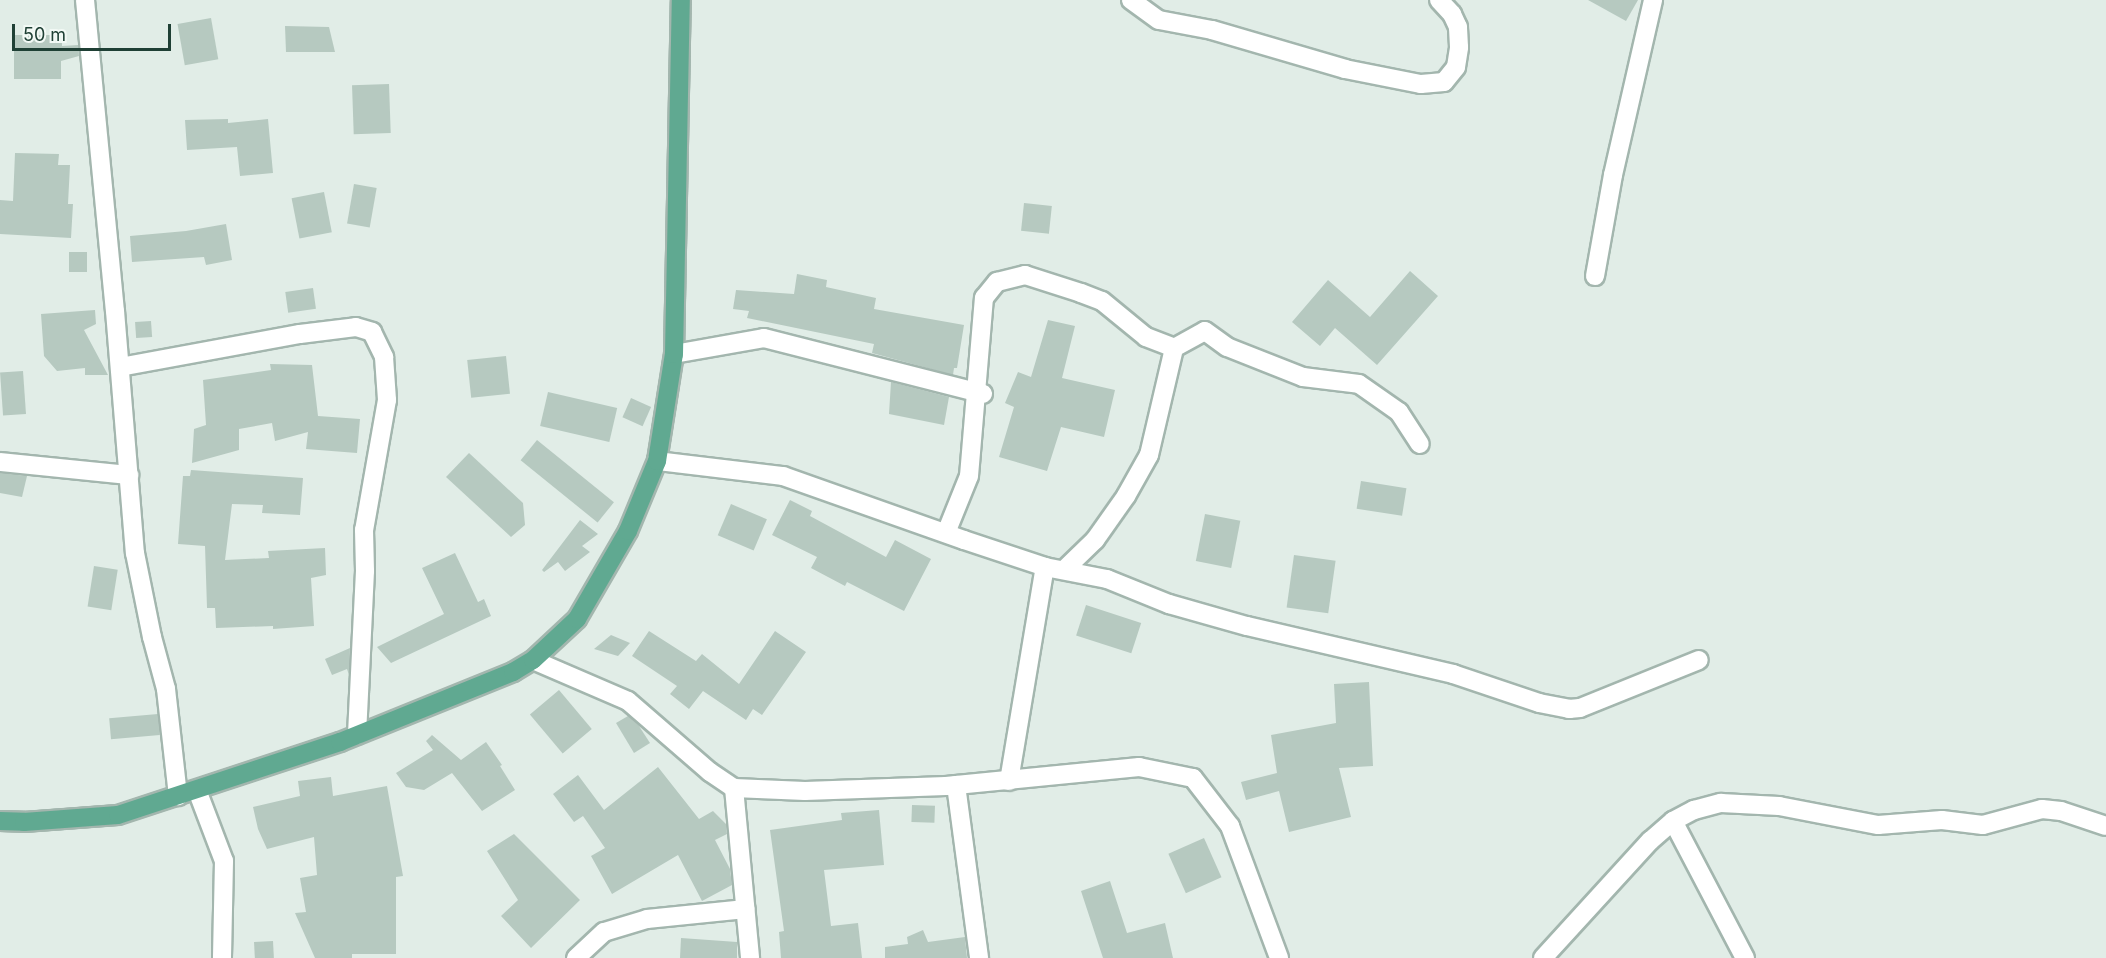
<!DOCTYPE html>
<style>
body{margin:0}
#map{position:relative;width:2106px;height:958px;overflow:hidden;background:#e1ede7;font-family:Inter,sans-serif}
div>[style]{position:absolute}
.building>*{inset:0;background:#b6c9c0;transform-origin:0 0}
.roads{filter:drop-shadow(2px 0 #a3b6ae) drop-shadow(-2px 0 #a3b6ae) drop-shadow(0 2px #a3b6ae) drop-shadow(0 -2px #a3b6ae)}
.minor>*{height:18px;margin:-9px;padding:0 9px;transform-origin:9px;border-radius:9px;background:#fff}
.major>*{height:18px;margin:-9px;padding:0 9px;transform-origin:9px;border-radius:9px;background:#60a991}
span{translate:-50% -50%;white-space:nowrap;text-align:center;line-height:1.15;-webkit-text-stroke:4.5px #f2f9f5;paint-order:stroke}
.scale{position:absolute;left:12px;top:24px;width:159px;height:27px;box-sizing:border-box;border:3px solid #1f4035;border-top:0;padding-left:8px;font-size:18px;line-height:21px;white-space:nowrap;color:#1f4035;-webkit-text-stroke:4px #f2f9f5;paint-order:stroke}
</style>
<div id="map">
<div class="building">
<i style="clip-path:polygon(1588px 0,1638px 0,1626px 21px)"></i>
<i style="left:211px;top:18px;width:42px;height:34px;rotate:80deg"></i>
<i style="clip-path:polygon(285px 26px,329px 27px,335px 52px,286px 52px)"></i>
<i style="clip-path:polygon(14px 35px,62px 35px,62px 46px,78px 45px,79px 56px,61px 61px,61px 79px,14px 79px)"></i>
<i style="left:389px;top:84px;width:49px;height:37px;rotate:88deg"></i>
<i style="clip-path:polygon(228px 119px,228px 123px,268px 119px,273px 173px,240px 176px,237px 147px,187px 150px,185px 120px)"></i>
<i style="clip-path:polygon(15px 153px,59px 154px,58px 165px,70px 165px,68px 204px,73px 204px,71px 238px,0 234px,0 200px,13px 201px)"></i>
<i style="left:354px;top:184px;width:23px;height:40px;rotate:10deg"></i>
<i style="left:324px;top:192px;width:41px;height:33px;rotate:79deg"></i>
<i style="left:1024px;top:203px;width:28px;height:28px;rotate:6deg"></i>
<i style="clip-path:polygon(226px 224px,232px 260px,206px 265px,204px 257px,132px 262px,130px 236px,186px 231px)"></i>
<i style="left:69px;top:252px;width:18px;height:20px"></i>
<i style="clip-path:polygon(1410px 271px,1438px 296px,1377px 365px,1335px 328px,1320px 346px,1292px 322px,1328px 280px,1370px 317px)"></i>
<i style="clip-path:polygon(797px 274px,827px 280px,826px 287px,876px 298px,874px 309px,964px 325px,957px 368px,954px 368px,953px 375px,872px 353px,874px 344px,747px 318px,749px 311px,733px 309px,736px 290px,794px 294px)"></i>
<i style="left:313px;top:288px;width:21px;height:28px;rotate:82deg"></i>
<i style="clip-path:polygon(95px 310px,96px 324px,84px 330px,108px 375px,85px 375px,85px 368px,57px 371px,44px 356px,41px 314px)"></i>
<i style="clip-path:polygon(1048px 320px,1075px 326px,1062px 378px,1115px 390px,1104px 437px,1061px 427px,1047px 471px,999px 457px,1014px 407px,1005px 403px,1018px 372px,1031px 377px)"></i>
<i style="left:151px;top:321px;width:16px;height:16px;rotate:86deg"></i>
<i style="left:506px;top:356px;width:38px;height:39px;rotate:84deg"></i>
<i style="clip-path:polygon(270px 364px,312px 365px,318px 416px,360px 419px,357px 453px,306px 449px,308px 432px,275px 441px,272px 423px,239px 429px,239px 450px,192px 463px,194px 429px,206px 425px,203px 380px,271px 370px)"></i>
<i style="left:23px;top:371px;width:43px;height:23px;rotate:86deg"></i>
<i style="clip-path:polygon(891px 382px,949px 397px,944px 425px,889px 414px)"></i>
<i style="left:548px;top:392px;width:71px;height:35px;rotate:13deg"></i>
<i style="left:631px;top:398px;width:22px;height:21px;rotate:24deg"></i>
<i style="left:537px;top:440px;width:99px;height:26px;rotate:39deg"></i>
<i style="clip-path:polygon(469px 453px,523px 503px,525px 525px,511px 537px,446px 477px)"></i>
<i style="clip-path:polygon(191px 470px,303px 478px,300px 515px,262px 513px,263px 505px,232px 504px,225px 560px,269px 558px,268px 551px,325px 548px,326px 575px,311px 578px,314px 626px,273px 629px,273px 626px,216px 628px,215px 608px,207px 608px,205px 546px,178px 544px,183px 476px,190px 476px)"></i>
<i style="clip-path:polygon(0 473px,27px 476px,22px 497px,0 493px)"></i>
<i style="left:1361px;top:481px;width:46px;height:28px;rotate:9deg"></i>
<i style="clip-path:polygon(790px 500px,812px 511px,810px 516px,886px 557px,895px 540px,931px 559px,904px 611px,847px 582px,845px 586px,811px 568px,817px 557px,772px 535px)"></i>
<i style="left:731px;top:504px;width:39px;height:34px;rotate:23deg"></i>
<i style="left:1205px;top:514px;width:36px;height:48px;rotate:11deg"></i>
<i style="clip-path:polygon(580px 520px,598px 534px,582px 546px,590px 552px,565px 571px,558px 562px,544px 572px,542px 570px)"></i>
<i style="clip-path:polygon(455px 553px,478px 602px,484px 599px,491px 616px,391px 663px,377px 647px,444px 614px,422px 568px)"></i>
<i style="left:1294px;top:555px;width:42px;height:53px;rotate:8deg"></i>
<i style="left:94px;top:566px;width:24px;height:41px;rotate:9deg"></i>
<i style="left:1086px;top:605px;width:58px;height:32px;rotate:18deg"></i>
<i style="clip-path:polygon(649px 631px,696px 661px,702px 654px,739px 684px,775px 631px,806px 652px,762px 715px,753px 709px,746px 720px,703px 691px,689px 709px,670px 694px,677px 686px,632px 656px)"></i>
<i style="clip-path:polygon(611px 635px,630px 643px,618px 656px,594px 649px)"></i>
<i style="clip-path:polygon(350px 648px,349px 675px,347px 669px,332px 675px,325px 659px)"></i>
<i style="clip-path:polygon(1369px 682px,1373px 766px,1339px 768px,1351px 817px,1289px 832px,1279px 791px,1246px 800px,1241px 782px,1277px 773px,1271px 735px,1336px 723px,1334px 684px)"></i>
<i style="left:559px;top:690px;width:51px;height:38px;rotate:50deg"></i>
<i style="left:158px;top:714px;width:21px;height:49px;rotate:85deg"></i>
<i style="clip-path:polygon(628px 716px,639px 726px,650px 743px,634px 753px,616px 723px)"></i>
<i style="clip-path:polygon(432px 735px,461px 760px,486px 742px,502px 765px,500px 766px,515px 790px,482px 811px,452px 773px,424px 790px,406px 787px,396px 773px,433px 750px,426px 741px)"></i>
<i style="clip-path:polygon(658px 767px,699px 819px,713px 811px,726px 824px,727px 834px,715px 840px,730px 869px,732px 885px,702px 901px,678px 855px,612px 894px,591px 856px,605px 848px,583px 816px,574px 822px,553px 794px,578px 775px,604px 810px)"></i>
<i style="clip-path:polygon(331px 777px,333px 796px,387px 786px,403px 876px,396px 877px,396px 954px,352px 954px,352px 958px,315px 958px,295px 913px,306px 912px,300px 878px,317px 875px,314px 837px,267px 849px,258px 829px,253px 807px,300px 796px,298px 781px)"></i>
<i style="left:912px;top:805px;width:23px;height:17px;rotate:2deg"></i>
<i style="clip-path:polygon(879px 810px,884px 865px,824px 870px,831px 926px,858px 923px,862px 958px,781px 958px,779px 932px,784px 931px,770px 830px,842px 820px,841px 813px)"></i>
<i style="clip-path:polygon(514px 834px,580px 900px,531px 948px,501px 916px,518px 900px,487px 851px)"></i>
<i style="left:1204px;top:838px;width:43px;height:39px;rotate:66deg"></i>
<i style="clip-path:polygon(1110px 881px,1127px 933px,1165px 923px,1173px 958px,1103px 958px,1081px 891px)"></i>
<i style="clip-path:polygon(923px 930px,928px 942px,965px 937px,967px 958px,885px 958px,885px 947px,908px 944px,907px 937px)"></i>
<i style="clip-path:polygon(681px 938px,737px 942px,737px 958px,680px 958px)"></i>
<i style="left:273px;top:941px;width:17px;height:19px;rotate:87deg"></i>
</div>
<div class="roads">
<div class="minor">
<i style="left:85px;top:0;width:312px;rotate:84.5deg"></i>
<i style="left:115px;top:311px;width:243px;rotate:85.3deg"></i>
<i style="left:135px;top:553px;width:86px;rotate:78.6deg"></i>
<i style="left:152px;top:637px;width:54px;rotate:74.9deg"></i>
<i style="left:166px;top:689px;width:108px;rotate:83.6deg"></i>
<i style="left:1131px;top:0;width:34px;rotate:36deg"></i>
<i style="left:1159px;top:20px;width:54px;rotate:10.7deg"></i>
<i style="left:1212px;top:30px;width:139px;rotate:16.3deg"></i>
<i style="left:1345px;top:69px;width:77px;rotate:11.2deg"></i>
<i style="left:1421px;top:84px;width:23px;rotate:-5deg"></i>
<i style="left:1444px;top:82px;width:19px;rotate:-51deg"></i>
<i style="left:1456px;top:67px;width:20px;rotate:-81deg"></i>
<i style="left:1459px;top:47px;width:20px;rotate:-93deg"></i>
<i style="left:1458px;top:27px;width:14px;rotate:-115deg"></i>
<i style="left:1452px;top:14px;width:19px;rotate:-133deg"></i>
<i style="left:1595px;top:276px;width:103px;rotate:-79.9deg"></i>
<i style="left:1613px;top:175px;width:180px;rotate:-77.1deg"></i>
<i style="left:674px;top:354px;width:91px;rotate:-10.1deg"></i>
<i style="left:764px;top:338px;width:226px;rotate:14.3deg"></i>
<i style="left:120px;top:367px;width:183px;rotate:-10.4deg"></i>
<i style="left:300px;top:334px;width:56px;rotate:-7.1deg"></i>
<i style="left:356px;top:327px;width:17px;rotate:17deg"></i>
<i style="left:372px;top:332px;width:28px;rotate:64deg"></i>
<i style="left:384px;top:357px;width:43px;rotate:86deg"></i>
<i style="left:387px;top:400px;width:132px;rotate:100deg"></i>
<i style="left:364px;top:530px;width:41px;rotate:88.6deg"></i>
<i style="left:365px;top:571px;width:164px;rotate:92.8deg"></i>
<i style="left:657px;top:461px;width:127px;rotate:6.8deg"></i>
<i style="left:783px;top:476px;width:192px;rotate:19.5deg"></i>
<i style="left:964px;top:540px;width:85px;rotate:18.4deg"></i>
<i style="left:1045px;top:567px;width:63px;rotate:11deg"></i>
<i style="left:1107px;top:579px;width:67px;rotate:22deg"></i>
<i style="left:1169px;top:604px;width:81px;rotate:15.8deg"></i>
<i style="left:1247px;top:626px;width:212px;rotate:13.1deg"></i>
<i style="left:1453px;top:674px;width:91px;rotate:18.6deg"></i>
<i style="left:1539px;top:703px;width:31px;rotate:11deg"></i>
<i style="left:1569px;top:709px;width:11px;rotate:-5deg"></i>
<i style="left:1580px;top:708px;width:128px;rotate:-22deg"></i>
<i style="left:0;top:462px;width:130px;rotate:5.8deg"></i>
<i style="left:946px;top:533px;width:61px;rotate:-68deg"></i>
<i style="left:969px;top:476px;width:179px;rotate:-85.2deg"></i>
<i style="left:984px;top:298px;width:21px;rotate:-51deg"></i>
<i style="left:997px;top:282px;width:29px;rotate:-14deg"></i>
<i style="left:1025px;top:275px;width:59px;rotate:17.8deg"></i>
<i style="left:1081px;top:293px;width:22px;rotate:21deg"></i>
<i style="left:1102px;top:301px;width:57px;rotate:39.3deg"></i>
<i style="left:1146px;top:337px;width:30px;rotate:21deg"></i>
<i style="left:1065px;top:569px;width:42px;rotate:-44deg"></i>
<i style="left:1095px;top:540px;width:54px;rotate:-54.8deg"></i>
<i style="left:1126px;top:496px;width:47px;rotate:-60.7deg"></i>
<i style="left:1149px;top:455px;width:110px;rotate:-76.8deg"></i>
<i style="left:1174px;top:348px;width:35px;rotate:-29deg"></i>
<i style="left:1205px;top:331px;width:27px;rotate:36deg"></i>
<i style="left:1227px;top:347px;width:82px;rotate:21.5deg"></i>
<i style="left:1303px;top:377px;width:56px;rotate:7.1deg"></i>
<i style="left:1359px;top:384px;width:49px;rotate:35deg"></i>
<i style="left:1399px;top:412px;width:38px;rotate:57deg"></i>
<i style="left:533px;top:660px;width:103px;rotate:23.3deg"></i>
<i style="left:628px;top:701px;width:108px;rotate:40.9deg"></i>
<i style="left:710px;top:772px;width:29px;rotate:34deg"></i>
<i style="left:734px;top:788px;width:71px;rotate:2.4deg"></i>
<i style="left:805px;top:791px;width:141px;rotate:-2deg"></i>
<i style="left:946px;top:786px;width:194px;rotate:-5.6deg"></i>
<i style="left:1139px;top:767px;width:55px;rotate:11.5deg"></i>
<i style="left:1193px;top:778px;width:61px;rotate:52.4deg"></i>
<i style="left:1230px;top:826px;width:141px;rotate:69.6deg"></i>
<i style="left:1009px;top:781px;width:217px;rotate:-80.5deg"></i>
<i style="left:956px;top:785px;width:175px;rotate:82.4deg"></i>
<i style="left:734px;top:788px;width:171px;rotate:84.6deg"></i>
<i style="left:197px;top:790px;width:76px;rotate:69.2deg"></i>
<i style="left:224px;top:861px;width:97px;rotate:91.2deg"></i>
<i style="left:1673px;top:821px;width:155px;rotate:62.3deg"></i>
<i style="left:576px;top:958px;width:38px;rotate:-43deg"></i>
<i style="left:604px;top:932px;width:45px;rotate:-16.8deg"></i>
<i style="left:647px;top:919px;width:99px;rotate:-5.8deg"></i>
<i style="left:1543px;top:958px;width:159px;rotate:-47.6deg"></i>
<i style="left:1650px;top:841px;width:30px;rotate:-41deg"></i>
<i style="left:1673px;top:821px;width:24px;rotate:-28deg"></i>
<i style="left:1694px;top:810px;width:28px;rotate:-15deg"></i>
<i style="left:1721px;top:803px;width:58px;rotate:3deg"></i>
<i style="left:1779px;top:806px;width:101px;rotate:10.9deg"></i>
<i style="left:1878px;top:825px;width:64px;rotate:-4.5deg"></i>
<i style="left:1942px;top:820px;width:41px;rotate:7deg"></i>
<i style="left:1983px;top:825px;width:61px;rotate:-15.2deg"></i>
<i style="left:2042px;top:809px;width:19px;rotate:6deg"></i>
<i style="left:2061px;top:811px;width:47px;rotate:18.4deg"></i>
</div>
<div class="major">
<i style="left:0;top:821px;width:24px;rotate:2deg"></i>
<i style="left:24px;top:822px;width:94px;rotate:-4.3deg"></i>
<i style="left:118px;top:815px;width:234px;rotate:-18.2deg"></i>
<i style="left:340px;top:742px;width:187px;rotate:-22deg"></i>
<i style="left:513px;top:672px;width:23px;rotate:-31deg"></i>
<i style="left:533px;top:660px;width:60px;rotate:-43deg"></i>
<i style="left:577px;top:619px;width:102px;rotate:-59.9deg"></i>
<i style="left:628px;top:531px;width:76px;rotate:-67.5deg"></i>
<i style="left:657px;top:461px;width:108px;rotate:-81deg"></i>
<i style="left:674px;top:354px;width:354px;rotate:-88.9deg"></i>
</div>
</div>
<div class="scale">50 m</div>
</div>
